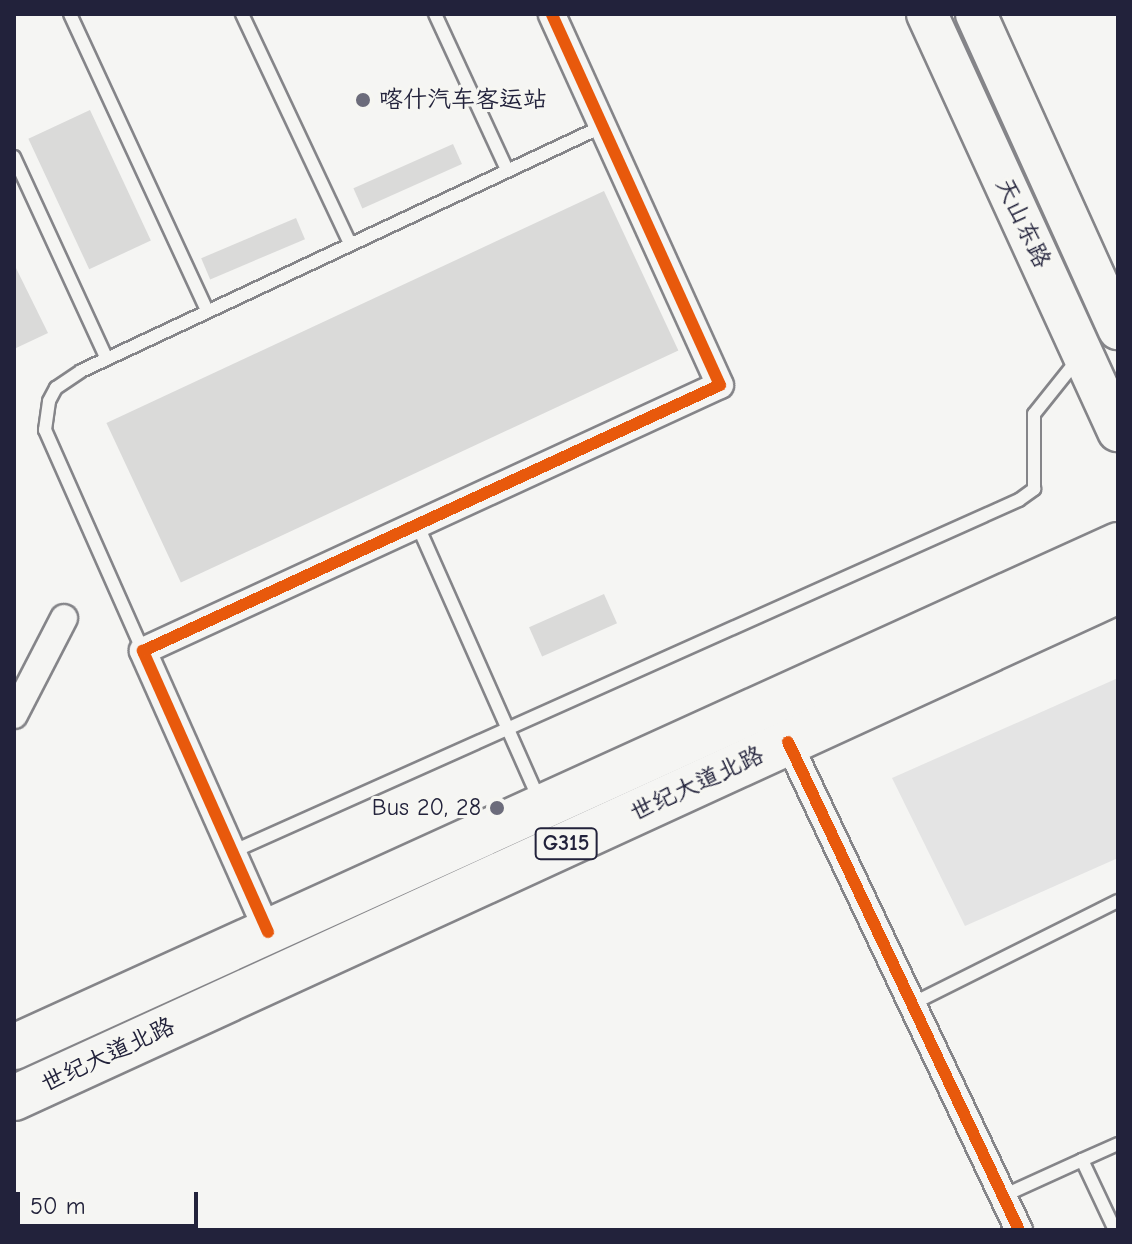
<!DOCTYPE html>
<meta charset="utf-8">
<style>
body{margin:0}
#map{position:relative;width:1132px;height:1244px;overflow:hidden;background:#f5f5f3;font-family:"Comic Neue","LXGW WenKai TC",sans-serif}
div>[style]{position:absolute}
.green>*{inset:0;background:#e4e4e4}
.building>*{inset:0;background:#dadad9;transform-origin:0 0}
.roads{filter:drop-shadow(2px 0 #858589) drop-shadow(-2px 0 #858589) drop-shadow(0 2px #858589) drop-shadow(0 -2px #858589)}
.lane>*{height:12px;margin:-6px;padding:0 6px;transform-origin:6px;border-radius:6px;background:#f5f5f3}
.street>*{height:26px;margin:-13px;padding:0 13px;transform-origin:13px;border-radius:13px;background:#f5f5f3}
.primary>*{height:40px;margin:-20px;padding:0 20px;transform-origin:20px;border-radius:20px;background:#f5f5f3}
.highway>*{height:44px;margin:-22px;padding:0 22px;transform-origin:22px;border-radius:22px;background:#f5f5f3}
.cycleway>*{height:12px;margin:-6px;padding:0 6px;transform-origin:6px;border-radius:6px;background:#e8590c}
.dots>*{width:22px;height:22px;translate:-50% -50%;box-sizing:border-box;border:4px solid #f6f6f2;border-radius:50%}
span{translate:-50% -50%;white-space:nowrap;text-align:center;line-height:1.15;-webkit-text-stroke:6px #f6f6f2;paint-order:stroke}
.shield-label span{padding:2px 6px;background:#f6f6f2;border:2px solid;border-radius:6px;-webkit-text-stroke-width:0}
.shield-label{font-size:22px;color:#22223b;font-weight:700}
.poi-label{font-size:24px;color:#22223b}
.left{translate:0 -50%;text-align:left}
.right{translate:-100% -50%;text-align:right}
.street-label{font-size:24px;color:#22223b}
.frame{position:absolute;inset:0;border:16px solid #22223b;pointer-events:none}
.scale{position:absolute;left:16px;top:1192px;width:182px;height:36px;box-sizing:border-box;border:4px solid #22223b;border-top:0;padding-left:10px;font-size:24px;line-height:28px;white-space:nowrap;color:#22223b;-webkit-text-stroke:6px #f6f6f2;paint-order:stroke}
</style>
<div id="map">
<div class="green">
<i style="clip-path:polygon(1118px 678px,1118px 858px,965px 926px,892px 778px)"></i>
</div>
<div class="building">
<i style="left:90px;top:110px;width:144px;height:68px;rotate:65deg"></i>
<i style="left:453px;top:144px;width:22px;height:109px;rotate:66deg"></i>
<i style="left:604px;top:191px;width:176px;height:549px;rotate:65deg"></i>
<i style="left:296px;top:218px;width:23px;height:103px;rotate:67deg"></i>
<i style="clip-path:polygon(14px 264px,48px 333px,14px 349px)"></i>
<i style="left:604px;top:594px;width:32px;height:82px;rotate:66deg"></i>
</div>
<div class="roads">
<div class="lane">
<i style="left:70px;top:14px;width:327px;rotate:65.2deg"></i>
<i style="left:242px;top:14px;width:254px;rotate:64.8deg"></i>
<i style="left:435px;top:14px;width:172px;rotate:65.2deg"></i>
<i style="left:14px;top:157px;width:222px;rotate:65.3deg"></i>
<i style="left:417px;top:524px;width:301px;rotate:66.1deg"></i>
<i style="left:143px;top:651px;width:242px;rotate:-113.9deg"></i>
<i style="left:45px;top:430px;width:29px;rotate:-82deg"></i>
<i style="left:49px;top:401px;width:15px;rotate:-62deg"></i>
<i style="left:56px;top:388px;width:30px;rotate:-34deg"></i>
<i style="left:81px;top:371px;width:577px;rotate:-25.14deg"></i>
<i style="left:232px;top:852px;width:862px;rotate:-24.1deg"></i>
<i style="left:1019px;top:500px;width:19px;rotate:-36deg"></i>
<i style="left:1034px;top:489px;width:75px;rotate:-90deg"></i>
<i style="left:1034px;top:414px;width:70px;rotate:-51.3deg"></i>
<i style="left:912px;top:1004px;width:230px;rotate:-26.6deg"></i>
<i style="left:1082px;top:1160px;width:39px;rotate:-24deg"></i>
<i style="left:1003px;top:1196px;width:87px;rotate:-24.5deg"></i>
<i style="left:1082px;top:1160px;width:77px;rotate:64.8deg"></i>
</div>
<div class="street">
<i style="left:14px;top:715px;width:109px;rotate:-62.7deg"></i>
<i style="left:788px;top:742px;width:540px;rotate:64.67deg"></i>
<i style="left:268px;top:932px;width:308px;rotate:-114deg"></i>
<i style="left:143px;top:651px;width:635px;rotate:-24.75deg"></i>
<i style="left:720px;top:385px;width:407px;rotate:-114.4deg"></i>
</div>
<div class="primary">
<i style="left:927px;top:14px;width:459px;rotate:65.4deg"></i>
<i style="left:976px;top:14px;width:346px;rotate:65.7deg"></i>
</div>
<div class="highway">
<i style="left:14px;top:1047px;width:1213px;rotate:-24.45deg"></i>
<i style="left:14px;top:1098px;width:1215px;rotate:-24.67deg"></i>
</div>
</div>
<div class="cycleway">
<i style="left:788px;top:742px;width:540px;rotate:64.67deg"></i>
<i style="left:268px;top:932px;width:308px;rotate:-114deg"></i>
<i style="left:143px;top:651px;width:635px;rotate:-24.75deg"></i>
<i style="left:720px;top:385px;width:407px;rotate:-114.4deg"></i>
</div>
<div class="dots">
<i style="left:363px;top:100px;background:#6c6c7b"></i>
<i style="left:497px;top:808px;background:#6c6c7b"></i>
</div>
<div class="shield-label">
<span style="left:566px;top:844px">G315</span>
</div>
<div class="poi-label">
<span class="left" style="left:379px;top:100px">喀什汽车客运站</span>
<span class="right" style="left:481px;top:808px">Bus 20, 28</span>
</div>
<div class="street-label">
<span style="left:1023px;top:223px;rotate:65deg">天山东路</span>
<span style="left:697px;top:784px;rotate:-25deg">世纪大道北路</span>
<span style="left:108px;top:1055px;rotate:-25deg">世纪大道北路</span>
</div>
<div class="frame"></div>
<div class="scale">50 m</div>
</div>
